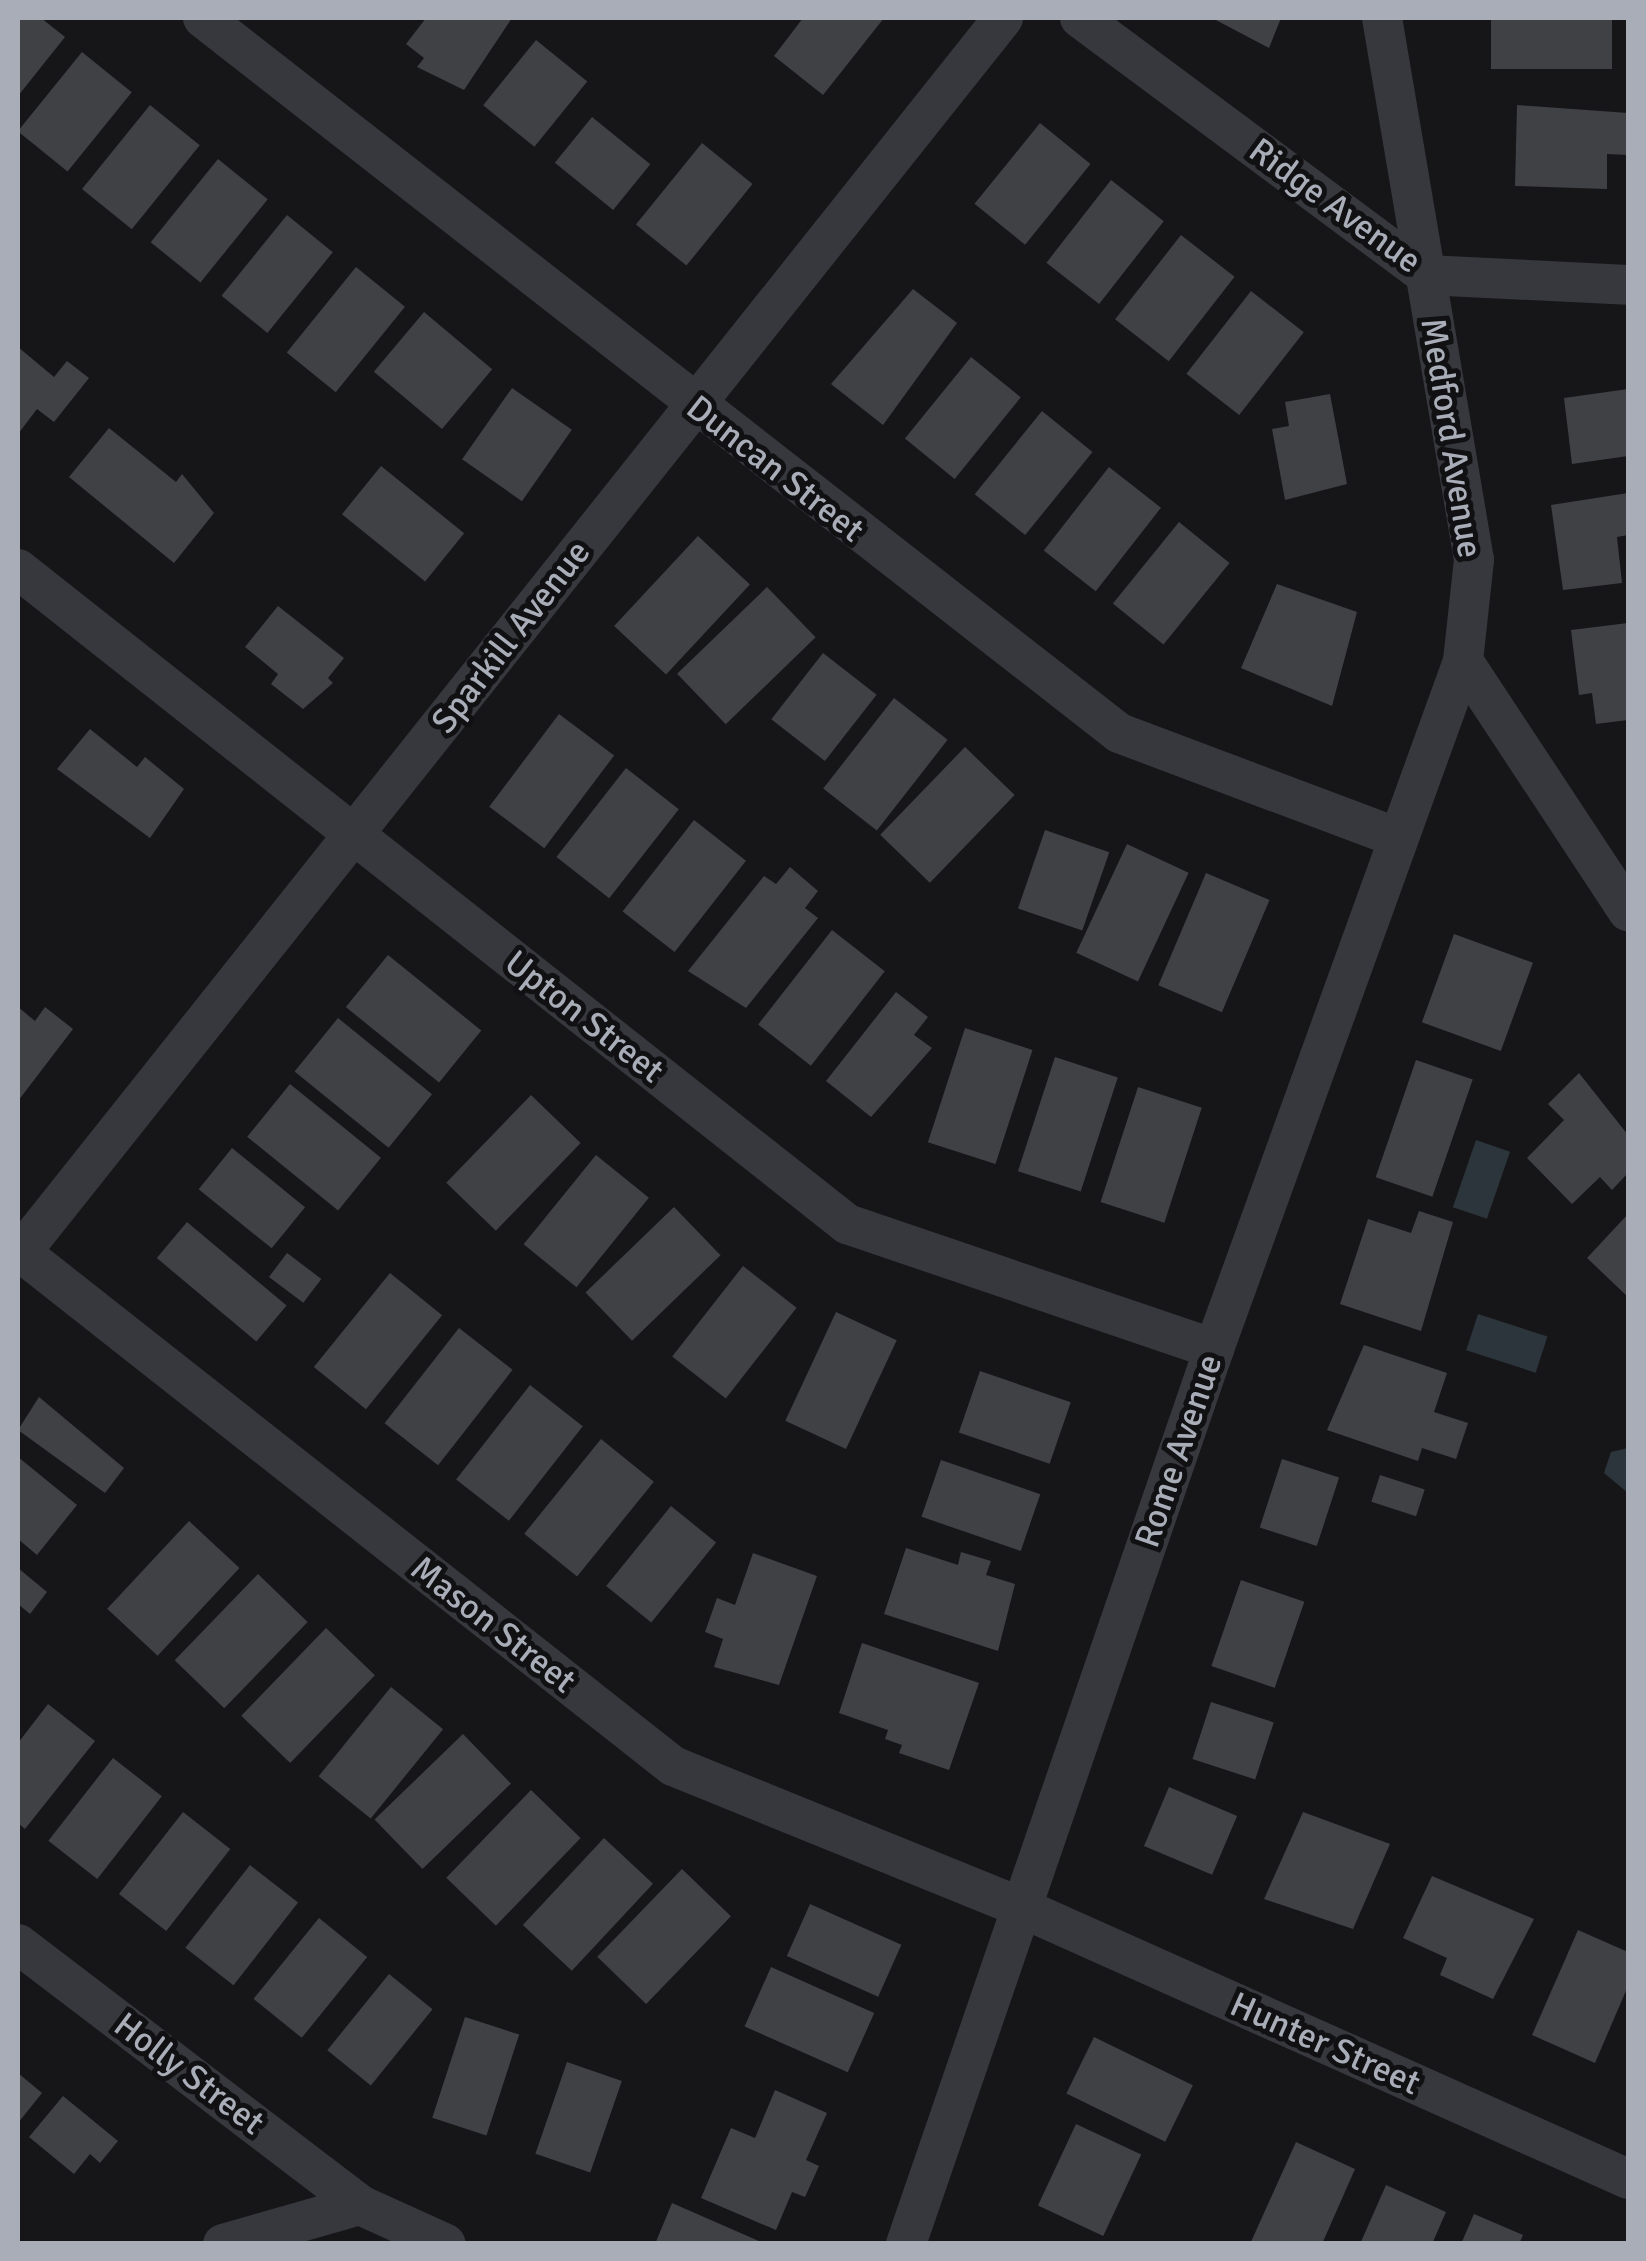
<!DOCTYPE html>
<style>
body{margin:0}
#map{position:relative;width:1646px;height:2261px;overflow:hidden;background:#161618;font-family:Signika,sans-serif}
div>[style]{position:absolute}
.water>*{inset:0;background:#2c353c;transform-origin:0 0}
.building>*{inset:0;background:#404145;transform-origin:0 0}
.street>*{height:40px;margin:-20px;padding:0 20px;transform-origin:20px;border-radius:20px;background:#37383d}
span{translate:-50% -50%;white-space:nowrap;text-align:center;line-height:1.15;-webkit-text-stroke:10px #111113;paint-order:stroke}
.street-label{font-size:35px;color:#a8adb8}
.frame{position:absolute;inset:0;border:20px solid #a8adb8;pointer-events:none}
</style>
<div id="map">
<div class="water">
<i style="left:1476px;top:1140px;width:36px;height:71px;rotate:19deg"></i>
<i style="left:1478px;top:1314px;width:73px;height:38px;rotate:18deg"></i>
<i style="clip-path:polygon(1628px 1448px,1628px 1493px,1604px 1473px,1611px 1452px)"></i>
</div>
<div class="building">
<i style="clip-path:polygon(18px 18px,41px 18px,65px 37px,18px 96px)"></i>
<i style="clip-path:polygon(426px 18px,512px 18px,464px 90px,417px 67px,424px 58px,406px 44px)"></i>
<i style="clip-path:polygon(803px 18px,884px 18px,823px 95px,774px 56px)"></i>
<i style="clip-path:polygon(1212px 18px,1281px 18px,1269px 48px)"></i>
<i style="left:1491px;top:18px;width:121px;height:51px"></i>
<i style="left:536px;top:40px;width:66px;height:84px;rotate:39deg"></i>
<i style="left:82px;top:52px;width:64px;height:102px;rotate:39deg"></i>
<i style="left:150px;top:105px;width:64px;height:108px;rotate:39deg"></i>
<i style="clip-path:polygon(1517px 105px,1628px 113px,1628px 155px,1607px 154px,1607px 189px,1515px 186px)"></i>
<i style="left:592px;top:117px;width:75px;height:59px;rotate:39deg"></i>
<i style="left:1040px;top:123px;width:65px;height:104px;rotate:39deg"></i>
<i style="left:702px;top:143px;width:65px;height:105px;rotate:39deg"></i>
<i style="left:218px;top:159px;width:64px;height:107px;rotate:39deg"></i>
<i style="left:1111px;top:180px;width:67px;height:105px;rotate:38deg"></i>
<i style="left:287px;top:215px;width:59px;height:104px;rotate:39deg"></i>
<i style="left:1181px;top:235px;width:68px;height:107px;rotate:38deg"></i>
<i style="left:356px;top:267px;width:63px;height:110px;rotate:39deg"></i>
<i style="clip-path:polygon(913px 289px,957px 323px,883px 425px,831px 384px)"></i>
<i style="left:1251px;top:291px;width:67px;height:105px;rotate:38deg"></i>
<i style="left:424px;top:312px;width:89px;height:78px;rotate:40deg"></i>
<i style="clip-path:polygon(18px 347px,54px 377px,67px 361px,89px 378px,54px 422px,37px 409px,18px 434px)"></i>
<i style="left:971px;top:357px;width:64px;height:105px;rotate:39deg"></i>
<i style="left:512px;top:388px;width:73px;height:87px;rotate:35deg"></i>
<i style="clip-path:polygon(1628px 389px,1628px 456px,1572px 464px,1564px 398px)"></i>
<i style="clip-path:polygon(1330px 394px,1347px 484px,1285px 500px,1272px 429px,1289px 426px,1285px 402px)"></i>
<i style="left:1042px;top:411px;width:65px;height:107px;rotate:39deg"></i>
<i style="clip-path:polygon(109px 428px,176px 482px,182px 474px,214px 513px,174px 563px,69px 477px)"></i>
<i style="left:381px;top:466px;width:107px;height:62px;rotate:39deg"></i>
<i style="left:1109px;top:467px;width:66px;height:106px;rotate:38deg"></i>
<i style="clip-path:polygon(1628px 493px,1628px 535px,1617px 537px,1622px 583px,1563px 590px,1551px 505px)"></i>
<i style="left:1179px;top:522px;width:65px;height:105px;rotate:39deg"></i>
<i style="left:698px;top:536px;width:71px;height:123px;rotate:43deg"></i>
<i style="clip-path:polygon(1277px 584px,1357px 612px,1332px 706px,1241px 668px)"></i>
<i style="left:767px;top:587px;width:70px;height:125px;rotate:46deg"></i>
<i style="clip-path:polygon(278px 606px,344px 658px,328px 678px,333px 683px,303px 709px,271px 684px,278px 674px,245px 647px)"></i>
<i style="clip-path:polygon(1628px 623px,1628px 720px,1596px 724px,1592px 693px,1579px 695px,1571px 630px)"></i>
<i style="left:823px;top:653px;width:68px;height:84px;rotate:38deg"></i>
<i style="left:894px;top:698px;width:68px;height:115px;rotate:38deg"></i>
<i style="left:559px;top:714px;width:69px;height:116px;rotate:37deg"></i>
<i style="clip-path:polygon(90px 729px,137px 767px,145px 757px,184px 789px,150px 838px,57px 769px)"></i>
<i style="left:965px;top:747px;width:69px;height:122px;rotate:44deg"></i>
<i style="left:626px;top:768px;width:67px;height:113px;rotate:38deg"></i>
<i style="left:694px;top:820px;width:66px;height:116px;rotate:38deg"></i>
<i style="left:1045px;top:830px;width:68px;height:83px;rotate:19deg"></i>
<i style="left:1127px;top:844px;width:68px;height:120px;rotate:25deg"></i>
<i style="clip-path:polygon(790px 867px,818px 891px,805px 908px,818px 918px,746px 1008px,688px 971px,764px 876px,776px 884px)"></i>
<i style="left:1206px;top:873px;width:69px;height:122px;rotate:23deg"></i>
<i style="left:832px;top:930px;width:67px;height:120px;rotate:38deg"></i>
<i style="left:1454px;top:934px;width:84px;height:94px;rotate:20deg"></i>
<i style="left:388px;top:955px;width:120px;height:67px;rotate:39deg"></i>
<i style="clip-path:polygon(896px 992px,928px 1017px,914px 1035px,932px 1048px,871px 1117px,826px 1081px)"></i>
<i style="clip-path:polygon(18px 1007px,35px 1021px,45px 1007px,73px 1029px,18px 1101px)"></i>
<i style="left:338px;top:1018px;width:121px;height:69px;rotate:39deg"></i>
<i style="left:965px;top:1028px;width:71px;height:120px;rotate:18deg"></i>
<i style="left:1055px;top:1057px;width:66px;height:120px;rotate:18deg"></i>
<i style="left:1416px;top:1060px;width:60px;height:124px;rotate:19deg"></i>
<i style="clip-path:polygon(1579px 1073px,1628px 1135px,1628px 1173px,1612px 1190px,1600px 1177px,1572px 1204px,1527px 1158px,1564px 1120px,1548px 1104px)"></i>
<i style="left:290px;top:1084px;width:117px;height:68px;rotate:39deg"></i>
<i style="left:1138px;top:1087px;width:67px;height:121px;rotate:18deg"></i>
<i style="left:531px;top:1095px;width:69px;height:122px;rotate:44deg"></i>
<i style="left:232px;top:1148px;width:94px;height:53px;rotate:39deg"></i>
<i style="left:596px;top:1155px;width:68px;height:115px;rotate:39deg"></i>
<i style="left:674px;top:1207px;width:67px;height:123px;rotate:46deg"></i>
<i style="clip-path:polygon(1419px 1211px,1453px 1222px,1421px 1331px,1340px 1304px,1368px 1219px,1411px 1233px)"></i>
<i style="clip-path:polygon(1628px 1214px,1628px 1297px,1587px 1258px)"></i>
<i style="left:187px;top:1222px;width:130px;height:47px;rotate:40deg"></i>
<i style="left:287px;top:1253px;width:43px;height:30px;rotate:37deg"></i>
<i style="left:743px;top:1266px;width:68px;height:115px;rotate:38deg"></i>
<i style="left:390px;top:1273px;width:67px;height:121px;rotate:39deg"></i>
<i style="left:836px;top:1312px;width:67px;height:120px;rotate:25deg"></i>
<i style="left:459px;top:1328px;width:68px;height:121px;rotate:38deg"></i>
<i style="clip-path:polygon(1364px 1345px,1447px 1373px,1434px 1412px,1468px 1423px,1456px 1459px,1422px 1448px,1418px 1461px,1327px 1430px)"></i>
<i style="left:980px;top:1371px;width:96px;height:65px;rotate:19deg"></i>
<i style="left:530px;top:1385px;width:67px;height:120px;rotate:38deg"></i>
<i style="clip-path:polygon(39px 1397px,124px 1468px,105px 1493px,18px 1430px)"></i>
<i style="left:601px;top:1439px;width:68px;height:122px;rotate:39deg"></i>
<i style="clip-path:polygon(18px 1457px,77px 1505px,37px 1555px,18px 1539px)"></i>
<i style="left:1282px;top:1459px;width:60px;height:72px;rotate:18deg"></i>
<i style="left:941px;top:1460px;width:105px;height:60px;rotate:19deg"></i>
<i style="left:1380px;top:1475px;width:47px;height:28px;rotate:18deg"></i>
<i style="left:671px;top:1506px;width:58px;height:103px;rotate:39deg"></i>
<i style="left:189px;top:1521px;width:69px;height:120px;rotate:43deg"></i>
<i style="clip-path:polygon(906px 1548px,958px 1565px,961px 1552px,991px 1561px,986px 1575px,1015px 1584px,998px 1651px,884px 1614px)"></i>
<i style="clip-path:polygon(753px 1553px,817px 1576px,779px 1685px,714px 1667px,723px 1639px,705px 1632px,717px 1598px,735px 1605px)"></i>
<i style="clip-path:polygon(18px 1568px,47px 1592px,30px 1614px,18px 1604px)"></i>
<i style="left:258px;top:1574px;width:69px;height:120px;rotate:44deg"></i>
<i style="left:1241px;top:1580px;width:67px;height:91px;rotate:19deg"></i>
<i style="left:326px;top:1628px;width:68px;height:122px;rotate:44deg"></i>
<i style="clip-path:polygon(862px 1643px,979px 1683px,949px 1770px,899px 1753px,902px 1745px,885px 1739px,888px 1730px,839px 1713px)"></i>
<i style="left:391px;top:1687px;width:67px;height:115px;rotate:39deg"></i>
<i style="left:1211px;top:1702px;width:66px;height:60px;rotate:18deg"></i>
<i style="clip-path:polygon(48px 1704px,95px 1741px,25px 1829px,18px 1823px,18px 1743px)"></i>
<i style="left:463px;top:1734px;width:69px;height:123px;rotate:46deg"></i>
<i style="left:113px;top:1758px;width:62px;height:105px;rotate:38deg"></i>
<i style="left:1169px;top:1787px;width:74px;height:64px;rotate:23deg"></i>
<i style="left:531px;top:1790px;width:69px;height:122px;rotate:44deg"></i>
<i style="left:183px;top:1812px;width:60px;height:104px;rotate:38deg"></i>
<i style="clip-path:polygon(1303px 1812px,1390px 1844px,1353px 1929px,1264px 1899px)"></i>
<i style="left:604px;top:1838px;width:67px;height:119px;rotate:43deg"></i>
<i style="left:250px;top:1865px;width:61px;height:105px;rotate:38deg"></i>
<i style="left:682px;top:1869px;width:68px;height:122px;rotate:44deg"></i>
<i style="clip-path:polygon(1432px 1876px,1534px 1919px,1493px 1999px,1440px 1975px,1447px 1958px,1403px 1938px)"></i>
<i style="left:810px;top:1904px;width:100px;height:57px;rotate:24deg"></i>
<i style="left:319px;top:1918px;width:62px;height:104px;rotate:39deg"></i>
<i style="clip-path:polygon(1578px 1930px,1628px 1952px,1628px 1986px,1595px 2063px,1532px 2035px)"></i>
<i style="left:771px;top:1967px;width:113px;height:65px;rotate:24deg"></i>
<i style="left:389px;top:1974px;width:56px;height:98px;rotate:39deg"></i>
<i style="left:465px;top:2017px;width:57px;height:106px;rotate:18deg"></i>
<i style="left:1094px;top:2037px;width:110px;height:63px;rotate:26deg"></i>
<i style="left:567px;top:2062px;width:58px;height:97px;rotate:19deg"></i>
<i style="clip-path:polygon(18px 2073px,42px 2093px,18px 2123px)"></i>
<i style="clip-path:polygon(775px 2090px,827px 2113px,806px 2160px,819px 2166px,805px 2197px,792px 2192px,776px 2230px,701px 2198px,731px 2128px,755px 2138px)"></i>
<i style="clip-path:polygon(63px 2096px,118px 2141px,100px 2163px,90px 2154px,74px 2174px,29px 2137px)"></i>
<i style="left:1076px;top:2124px;width:72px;height:90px;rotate:25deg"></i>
<i style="clip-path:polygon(1296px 2142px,1355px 2169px,1322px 2244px,1250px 2244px)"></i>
<i style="clip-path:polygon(1386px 2185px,1446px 2212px,1432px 2244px,1360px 2244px)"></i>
<i style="clip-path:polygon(672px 2203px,766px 2244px,655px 2244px)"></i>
<i style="clip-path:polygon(1474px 2214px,1523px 2235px,1519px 2244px,1461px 2244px)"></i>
</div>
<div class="street">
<i style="left:203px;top:18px;width:1162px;rotate:37.97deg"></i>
<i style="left:1119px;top:733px;width:296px;rotate:20.6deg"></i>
<i style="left:1080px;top:18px;width:431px;rotate:36.6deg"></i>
<i style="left:1426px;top:275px;width:202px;rotate:2.8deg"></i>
<i style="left:18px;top:569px;width:1057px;rotate:38.31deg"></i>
<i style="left:847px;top:1224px;width:388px;rotate:18.8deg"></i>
<i style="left:1463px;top:661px;width:300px;rotate:56.6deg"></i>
<i style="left:18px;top:1250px;width:834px;rotate:38.23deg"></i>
<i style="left:673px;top:1766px;width:377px;rotate:22.1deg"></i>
<i style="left:1022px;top:1908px;width:664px;rotate:24.09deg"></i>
<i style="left:18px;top:1256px;width:1582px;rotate:-51.49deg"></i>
<i style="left:18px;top:1944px;width:430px;rotate:37.3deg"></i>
<i style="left:223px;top:2244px;width:142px;rotate:-15.9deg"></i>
<i style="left:360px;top:2205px;width:94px;rotate:24.4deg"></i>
<i style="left:906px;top:2244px;width:947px;rotate:-71.01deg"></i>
<i style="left:1214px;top:1349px;width:732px;rotate:-70.1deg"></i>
<i style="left:1463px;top:661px;width:102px;rotate:-83.8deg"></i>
<i style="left:1474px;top:560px;width:550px;rotate:-99.63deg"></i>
</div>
<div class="street-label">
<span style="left:1335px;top:206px;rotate:36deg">Ridge Avenue</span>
<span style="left:1451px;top:438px;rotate:81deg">Medford Avenue</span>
<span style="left:775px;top:469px;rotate:38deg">Duncan Street</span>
<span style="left:511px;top:637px;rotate:-52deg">Sparkill Avenue</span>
<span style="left:584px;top:1017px;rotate:38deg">Upton Street</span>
<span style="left:1179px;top:1451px;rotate:-71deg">Rome Avenue</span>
<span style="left:493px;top:1625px;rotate:38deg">Mason Street</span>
<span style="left:1325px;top:2044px;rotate:24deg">Hunter Street</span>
<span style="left:189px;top:2074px;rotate:37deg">Holly Street</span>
</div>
<div class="frame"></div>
</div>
